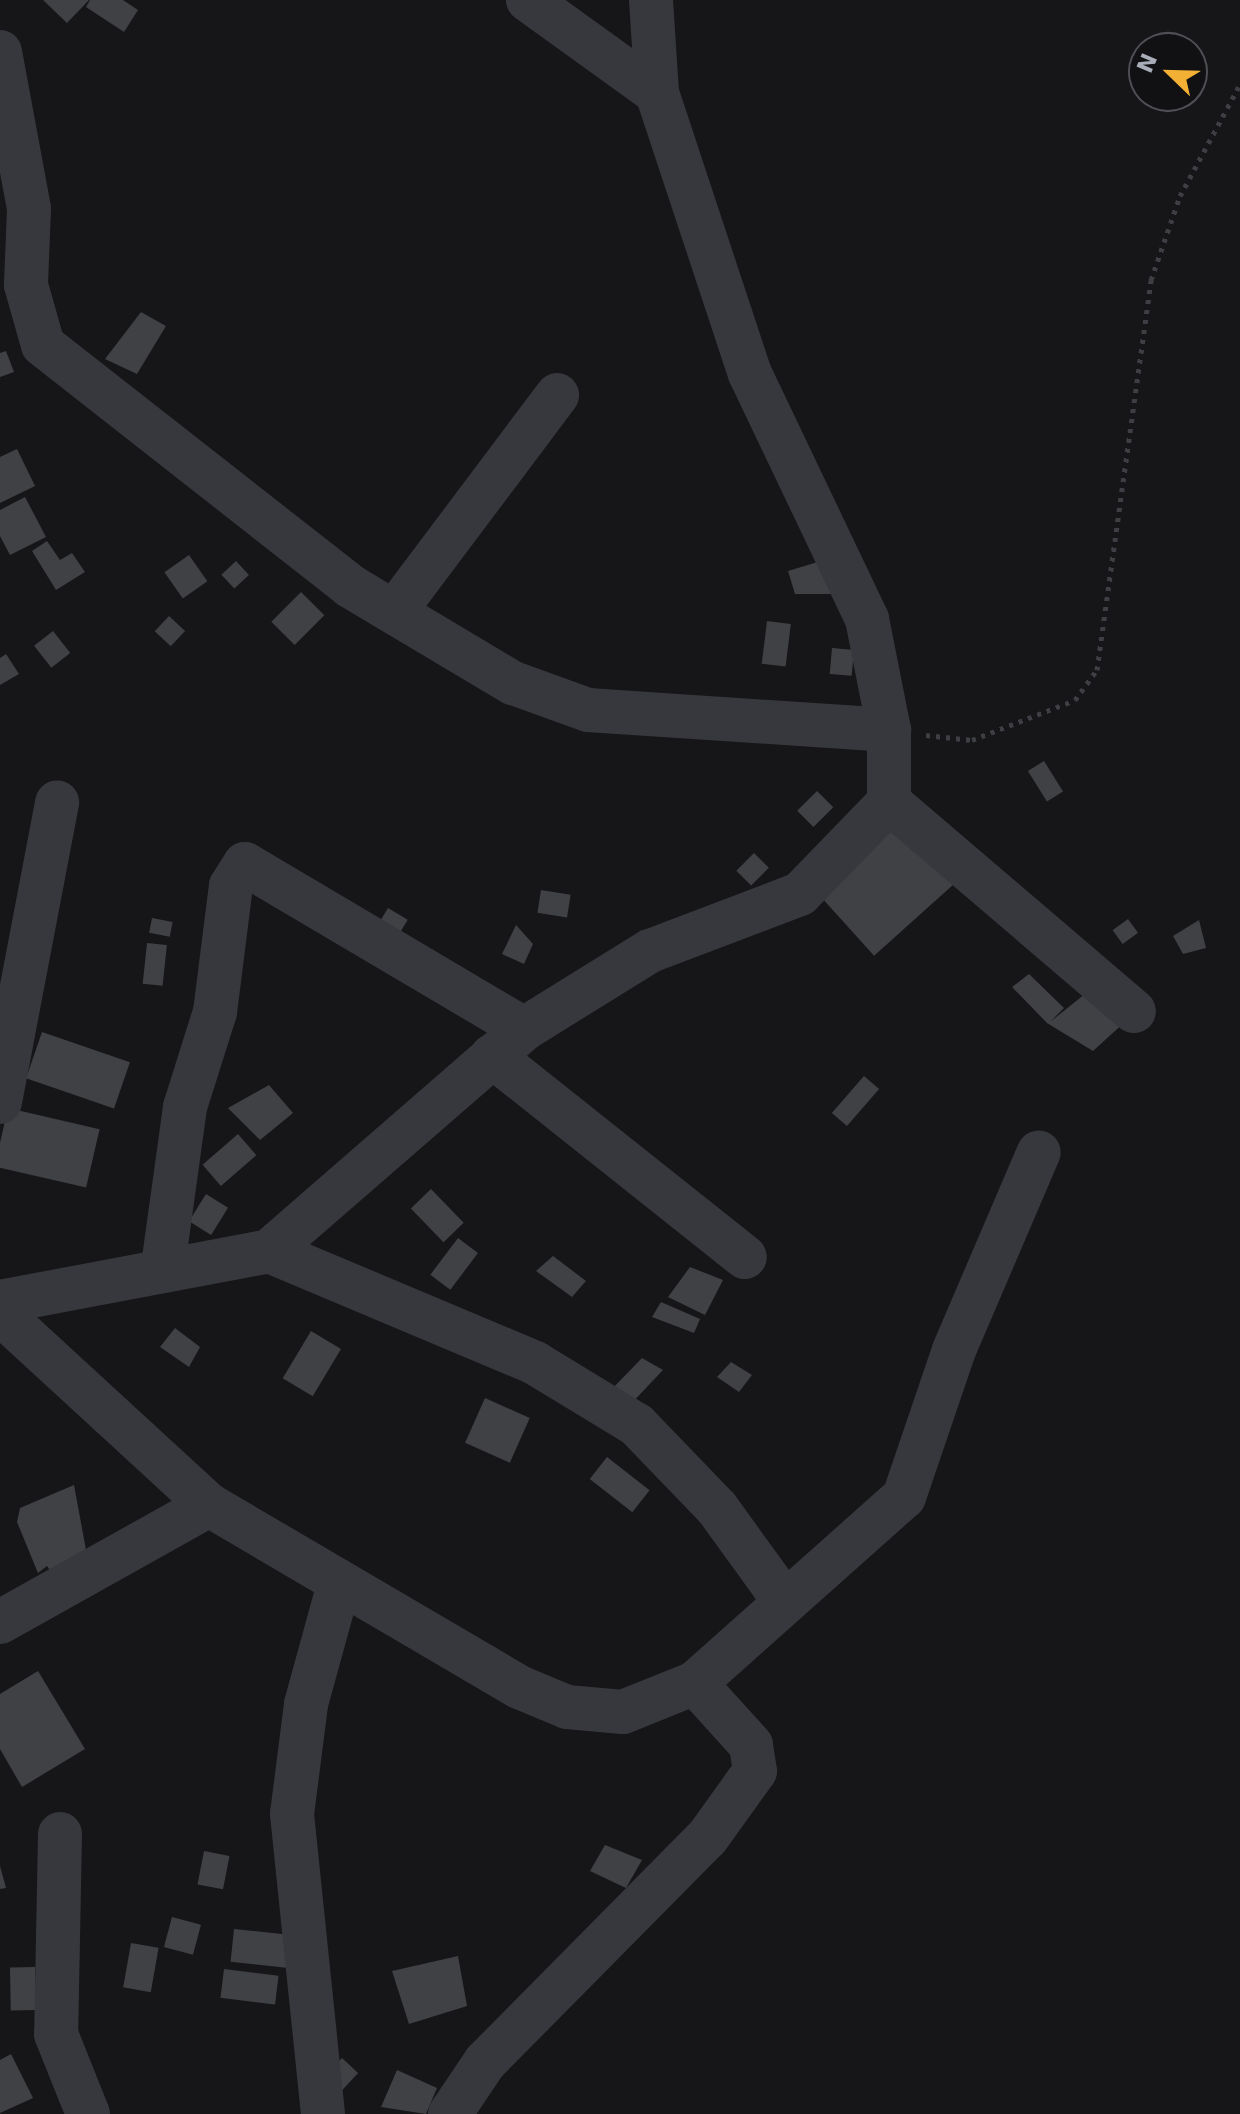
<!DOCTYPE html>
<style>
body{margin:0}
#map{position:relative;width:1240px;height:2114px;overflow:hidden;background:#161618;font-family:"DejaVu Sans",sans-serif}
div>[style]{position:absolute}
.building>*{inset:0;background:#404145;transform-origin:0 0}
.path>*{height:5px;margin-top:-2.5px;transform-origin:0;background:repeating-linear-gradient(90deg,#3d3f44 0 4px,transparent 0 10px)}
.minor>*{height:44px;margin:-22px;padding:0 22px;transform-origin:22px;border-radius:22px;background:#37383d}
span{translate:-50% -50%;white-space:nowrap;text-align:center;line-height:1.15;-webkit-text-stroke:6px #111113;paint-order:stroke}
.north{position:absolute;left:1128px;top:32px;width:80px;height:80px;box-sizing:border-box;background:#111113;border:2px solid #4d4f55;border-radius:50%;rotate:293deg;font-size:22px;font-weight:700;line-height:32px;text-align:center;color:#a8adb8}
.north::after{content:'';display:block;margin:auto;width:28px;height:36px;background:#f2b134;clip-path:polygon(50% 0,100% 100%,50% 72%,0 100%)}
</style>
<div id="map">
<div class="building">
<i style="clip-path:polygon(43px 0,89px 0,67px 23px)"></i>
<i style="clip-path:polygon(90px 0,123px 0,138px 10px,124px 32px,86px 7px)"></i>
<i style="clip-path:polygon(141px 312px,166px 326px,137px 374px,105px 359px)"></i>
<i style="clip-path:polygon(6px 351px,14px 372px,0 377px,0 353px)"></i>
<i style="clip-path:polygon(17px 449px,35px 486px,0 503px,0 457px)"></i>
<i style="clip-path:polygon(25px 497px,46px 537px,10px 555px,0 536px,0 510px)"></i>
<i style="clip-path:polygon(47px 541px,60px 560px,72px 553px,85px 572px,56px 590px,32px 551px)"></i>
<i style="left:189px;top:555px;width:32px;height:30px;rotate:55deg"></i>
<i style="left:236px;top:561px;width:19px;height:20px;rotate:47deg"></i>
<i style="clip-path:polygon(821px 561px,831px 594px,795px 594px,788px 571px)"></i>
<i style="left:301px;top:592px;width:33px;height:42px;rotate:45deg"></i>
<i style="left:169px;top:616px;width:22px;height:21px;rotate:43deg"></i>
<i style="left:767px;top:621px;width:24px;height:43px;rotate:7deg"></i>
<i style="left:53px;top:631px;width:28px;height:24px;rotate:52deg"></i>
<i style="left:832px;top:648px;width:22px;height:26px;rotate:5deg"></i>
<i style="clip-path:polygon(6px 654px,19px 674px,0 685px,0 658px)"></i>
<i style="left:1044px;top:761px;width:36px;height:19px;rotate:58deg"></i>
<i style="left:817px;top:791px;width:23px;height:28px;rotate:45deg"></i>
<i style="left:898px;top:824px;width:82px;height:106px;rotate:48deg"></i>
<i style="left:754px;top:853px;width:21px;height:25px;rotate:45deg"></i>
<i style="left:541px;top:890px;width:30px;height:23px;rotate:9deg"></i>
<i style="left:388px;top:908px;width:23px;height:24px;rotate:31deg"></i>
<i style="left:152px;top:918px;width:21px;height:15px;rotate:11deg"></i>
<i style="left:1128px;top:919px;width:17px;height:19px;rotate:54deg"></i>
<i style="clip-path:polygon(1199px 920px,1206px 948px,1183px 954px,1173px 936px)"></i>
<i style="clip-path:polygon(516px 925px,533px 944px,524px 964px,502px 954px)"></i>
<i style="left:147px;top:943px;width:20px;height:41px;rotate:6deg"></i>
<i style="clip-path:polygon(1029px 974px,1064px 1008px,1050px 1022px,1100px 982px,1127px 1020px,1093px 1051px,1047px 1023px,1012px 987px)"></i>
<i style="left:42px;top:1032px;width:93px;height:49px;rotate:19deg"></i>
<i style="left:864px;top:1076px;width:20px;height:49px;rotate:41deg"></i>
<i style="clip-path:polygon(269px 1085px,293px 1113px,260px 1140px,228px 1108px)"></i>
<i style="left:8px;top:1108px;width:94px;height:60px;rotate:13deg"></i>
<i style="left:238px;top:1134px;width:28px;height:47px;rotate:49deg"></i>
<i style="left:431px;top:1189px;width:47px;height:28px;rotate:46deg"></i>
<i style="left:206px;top:1194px;width:26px;height:32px;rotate:32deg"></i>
<i style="left:458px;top:1238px;width:25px;height:46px;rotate:37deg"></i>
<i style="clip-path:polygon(553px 1256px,586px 1281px,572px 1297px,536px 1271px)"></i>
<i style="clip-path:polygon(690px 1267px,723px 1280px,705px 1315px,668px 1297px)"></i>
<i style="clip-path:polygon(661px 1302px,700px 1319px,694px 1333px,652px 1317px)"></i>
<i style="clip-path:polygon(175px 1328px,200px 1347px,189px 1367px,160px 1347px)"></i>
<i style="left:311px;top:1331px;width:35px;height:55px;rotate:31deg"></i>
<i style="clip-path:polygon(642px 1358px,663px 1370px,627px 1408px,610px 1391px)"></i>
<i style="clip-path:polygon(731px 1362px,752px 1375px,739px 1392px,717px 1377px)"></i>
<i style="left:485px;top:1398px;width:49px;height:49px;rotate:24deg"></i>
<i style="left:607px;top:1457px;width:54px;height:28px;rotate:38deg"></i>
<i style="clip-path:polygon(74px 1485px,89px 1566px,55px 1578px,47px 1566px,38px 1573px,17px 1522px,20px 1508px)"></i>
<i style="clip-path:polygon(38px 1671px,85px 1749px,22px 1787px,0 1749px,0 1694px)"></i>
<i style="clip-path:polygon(605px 1845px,642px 1860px,626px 1888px,590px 1871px)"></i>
<i style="left:204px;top:1851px;width:26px;height:34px;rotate:11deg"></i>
<i style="clip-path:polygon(0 1866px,6px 1888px,0 1889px)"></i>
<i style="left:172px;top:1917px;width:30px;height:31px;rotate:15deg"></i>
<i style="left:234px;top:1929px;width:58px;height:33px;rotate:6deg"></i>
<i style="left:131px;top:1943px;width:28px;height:45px;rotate:10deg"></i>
<i style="clip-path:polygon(458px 1956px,467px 2006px,409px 2024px,392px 1971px)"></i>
<i style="left:35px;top:1967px;width:43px;height:25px;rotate:89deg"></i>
<i style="left:224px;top:1969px;width:55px;height:29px;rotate:7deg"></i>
<i style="clip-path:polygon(11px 2054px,33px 2098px,0 2113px,0 2060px)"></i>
<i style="left:342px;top:2058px;width:22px;height:29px;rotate:43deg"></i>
<i style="clip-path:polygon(397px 2070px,437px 2088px,426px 2114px,381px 2107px)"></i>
</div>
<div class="path">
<i style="left:926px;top:735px;width:46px;rotate:6.2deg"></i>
<i style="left:972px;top:740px;width:110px;rotate:-21.2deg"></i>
<i style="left:1075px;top:700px;width:37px;rotate:-54deg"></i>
<i style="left:1097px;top:670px;width:394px;rotate:-82.1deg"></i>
<i style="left:1151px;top:280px;width:89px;rotate:-71deg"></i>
<i style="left:1180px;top:196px;width:127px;rotate:-61.8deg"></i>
</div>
<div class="minor">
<i style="left:528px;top:0;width:159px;rotate:35.8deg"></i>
<i style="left:0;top:52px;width:160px;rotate:79.5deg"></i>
<i style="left:29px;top:209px;width:76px;rotate:92.3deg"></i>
<i style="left:26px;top:285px;width:62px;rotate:74.2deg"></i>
<i style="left:43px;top:345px;width:390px;rotate:38.1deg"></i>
<i style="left:350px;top:586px;width:190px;rotate:30.8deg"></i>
<i style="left:513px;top:683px;width:80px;rotate:19.8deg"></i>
<i style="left:588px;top:710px;width:302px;rotate:3.8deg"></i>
<i style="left:395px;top:611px;width:270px;rotate:-53.1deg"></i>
<i style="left:889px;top:802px;width:322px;rotate:40.5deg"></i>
<i style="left:492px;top:1056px;width:323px;rotate:38.5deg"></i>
<i style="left:0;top:1102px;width:305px;rotate:-79.2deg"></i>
<i style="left:269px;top:1251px;width:289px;rotate:22.8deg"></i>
<i style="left:535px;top:1363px;width:119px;rotate:31.3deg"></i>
<i style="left:637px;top:1425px;width:115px;rotate:46.1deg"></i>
<i style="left:717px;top:1508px;width:116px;rotate:54.1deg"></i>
<i style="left:163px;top:1266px;width:161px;rotate:-82.1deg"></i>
<i style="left:185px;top:1107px;width:100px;rotate:-72.5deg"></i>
<i style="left:215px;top:1012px;width:127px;rotate:-82.8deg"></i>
<i style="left:231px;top:886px;width:26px;rotate:-58deg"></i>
<i style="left:245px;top:864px;width:324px;rotate:30.6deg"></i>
<i style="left:0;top:1302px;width:274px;rotate:-10.7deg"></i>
<i style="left:269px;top:1251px;width:338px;rotate:-41deg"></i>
<i style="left:524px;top:1029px;width:148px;rotate:-31.8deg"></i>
<i style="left:650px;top:951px;width:160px;rotate:-20.8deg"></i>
<i style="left:800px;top:894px;width:128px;rotate:-45.9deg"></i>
<i style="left:889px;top:802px;width:72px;rotate:-90deg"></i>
<i style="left:889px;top:730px;width:113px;rotate:-101.2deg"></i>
<i style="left:867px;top:619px;width:272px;rotate:-115.5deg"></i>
<i style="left:750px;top:374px;width:296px;rotate:-108.3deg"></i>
<i style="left:657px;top:93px;width:93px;rotate:-93.7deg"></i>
<i style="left:0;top:1313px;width:284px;rotate:42.6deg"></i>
<i style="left:209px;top:1505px;width:359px;rotate:30.4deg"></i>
<i style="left:519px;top:1687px;width:52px;rotate:22.6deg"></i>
<i style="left:567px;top:1707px;width:56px;rotate:5.1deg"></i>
<i style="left:623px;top:1712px;width:78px;rotate:-21.9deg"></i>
<i style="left:695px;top:1683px;width:280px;rotate:-41.7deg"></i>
<i style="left:904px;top:1497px;width:155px;rotate:-71.2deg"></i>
<i style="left:954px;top:1350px;width:215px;rotate:-66.8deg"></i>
<i style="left:0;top:1622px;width:240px;rotate:-29.2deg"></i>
<i style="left:60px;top:1834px;width:200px;rotate:91.1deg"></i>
<i style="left:56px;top:2034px;width:86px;rotate:68.2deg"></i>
<i style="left:323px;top:2114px;width:302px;rotate:-95.9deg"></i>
<i style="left:292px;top:1814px;width:111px;rotate:-82.7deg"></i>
<i style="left:306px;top:1704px;width:124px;rotate:-74.6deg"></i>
<i style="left:450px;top:2114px;width:63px;rotate:-56.1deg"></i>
<i style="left:485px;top:2062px;width:315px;rotate:-45.3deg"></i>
<i style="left:707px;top:1838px;width:82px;rotate:-54.4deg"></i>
<i style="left:755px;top:1771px;width:26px;rotate:-99deg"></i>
<i style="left:751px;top:1745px;width:84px;rotate:-132.1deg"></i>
</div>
<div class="north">N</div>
</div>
